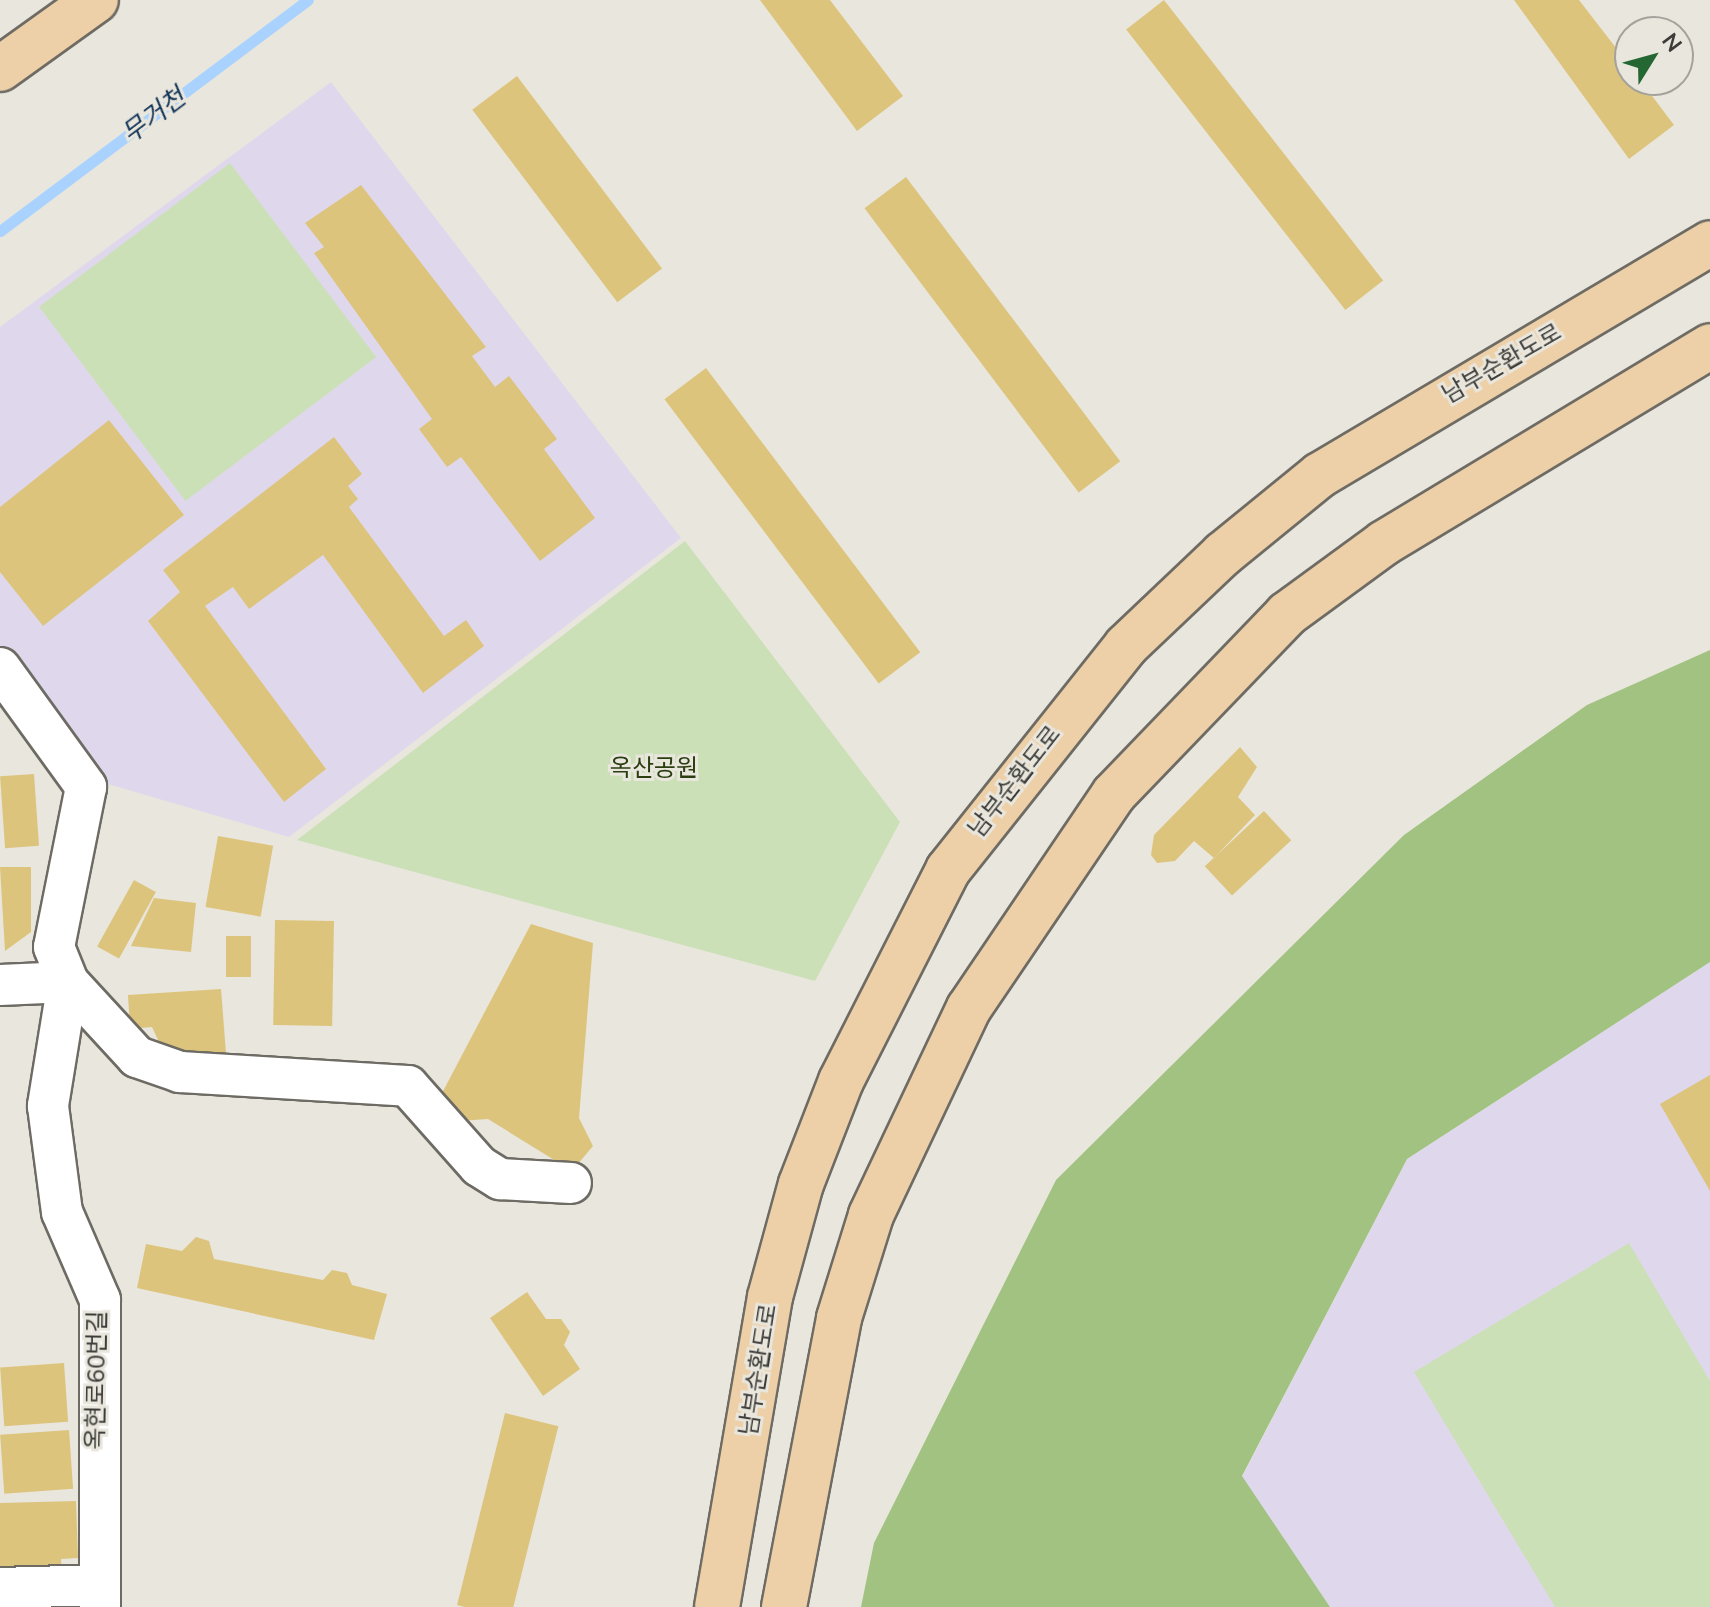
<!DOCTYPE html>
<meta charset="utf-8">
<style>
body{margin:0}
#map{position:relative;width:1710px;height:1607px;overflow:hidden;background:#e9e6dd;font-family:"Nunito Sans","Noto Sans KR",sans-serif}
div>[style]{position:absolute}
.education>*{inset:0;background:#dfd8ed}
.green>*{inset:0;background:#cce0b8;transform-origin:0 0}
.forest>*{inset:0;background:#a1c281}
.stream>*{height:11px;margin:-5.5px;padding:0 5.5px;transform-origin:5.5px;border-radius:5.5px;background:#a9d2fe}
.building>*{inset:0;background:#ddc47d;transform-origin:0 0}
.roads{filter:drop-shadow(2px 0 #6e6b64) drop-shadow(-2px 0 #6e6b64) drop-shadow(0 2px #6e6b64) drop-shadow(0 -2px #6e6b64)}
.minor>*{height:40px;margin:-20px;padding:0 20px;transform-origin:20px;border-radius:20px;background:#fff}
.major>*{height:44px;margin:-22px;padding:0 22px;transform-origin:22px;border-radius:22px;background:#edd0a8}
span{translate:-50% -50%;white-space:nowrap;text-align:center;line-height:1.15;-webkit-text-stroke:6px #e9e6dd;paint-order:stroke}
.street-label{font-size:24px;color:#3d3c39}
.park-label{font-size:24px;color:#2a3e10}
.water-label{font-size:26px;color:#103356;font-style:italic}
.north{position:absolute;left:1614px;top:16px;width:80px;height:80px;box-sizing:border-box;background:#e9e6dd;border:2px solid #a4a29b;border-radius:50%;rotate:53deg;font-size:22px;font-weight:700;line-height:32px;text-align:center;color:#3d3c39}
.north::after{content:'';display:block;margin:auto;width:28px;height:36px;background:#246732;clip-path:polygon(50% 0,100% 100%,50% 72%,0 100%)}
</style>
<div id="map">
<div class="education">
<i style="clip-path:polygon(331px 82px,681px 538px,289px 837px,94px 780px,0 647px,0 327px)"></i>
<i style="clip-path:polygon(1710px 962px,1710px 1607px,1330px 1607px,1242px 1477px,1407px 1159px)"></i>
</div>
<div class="green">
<i style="left:230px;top:163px;width:243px;height:239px;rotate:53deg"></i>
<i style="clip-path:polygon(685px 541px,900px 822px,815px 981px,297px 840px)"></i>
<i style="clip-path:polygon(1629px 1243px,1710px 1381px,1710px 1607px,1555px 1607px,1414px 1372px)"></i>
</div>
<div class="forest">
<i style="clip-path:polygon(1710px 650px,1710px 962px,1407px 1159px,1242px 1476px,1330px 1607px,861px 1607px,874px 1543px,1056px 1180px,1404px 835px,1587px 705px)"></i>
</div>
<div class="stream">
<i style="left:0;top:231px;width:385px;rotate:-36.9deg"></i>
</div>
<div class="building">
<i style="clip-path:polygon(760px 0,830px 0,903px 96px,857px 131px)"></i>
<i style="left:1164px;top:0;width:356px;height:48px;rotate:52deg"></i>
<i style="clip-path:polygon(1514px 0,1579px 0,1630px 66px,1630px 80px,1640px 80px,1674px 125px,1629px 159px)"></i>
<i style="left:517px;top:76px;width:241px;height:56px;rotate:53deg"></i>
<i style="left:906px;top:177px;width:356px;height:52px;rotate:53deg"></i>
<i style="clip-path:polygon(361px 185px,486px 347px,472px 356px,495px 387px,509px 376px,557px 439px,544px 449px,595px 518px,540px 561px,461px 457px,447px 467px,419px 429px,432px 419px,314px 253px,324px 247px,305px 223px)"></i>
<i style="left:706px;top:368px;width:356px;height:52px;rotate:53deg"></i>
<i style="clip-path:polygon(109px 420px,184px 515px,43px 626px,0 572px,0 507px)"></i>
<i style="clip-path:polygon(334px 437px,362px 474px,348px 486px,358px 499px,349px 507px,444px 636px,466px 620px,484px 646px,423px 693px,323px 555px,249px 609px,233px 587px,205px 606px,326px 769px,284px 802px,148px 621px,180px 592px,163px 570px)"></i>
<i style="clip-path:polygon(1240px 747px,1257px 767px,1238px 797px,1255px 815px,1214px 858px,1194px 841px,1175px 861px,1157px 863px,1151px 855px,1154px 835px)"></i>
<i style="left:34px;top:774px;width:72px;height:34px;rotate:86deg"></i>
<i style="left:1264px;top:811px;width:40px;height:81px;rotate:47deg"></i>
<i style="left:218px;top:836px;width:56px;height:72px;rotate:10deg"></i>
<i style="clip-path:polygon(0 867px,31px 867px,31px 932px,5px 951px)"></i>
<i style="left:134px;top:880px;width:25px;height:76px;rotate:29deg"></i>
<i style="clip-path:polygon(154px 898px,196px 903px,191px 952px,131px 946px)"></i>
<i style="left:275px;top:920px;width:59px;height:105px;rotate:1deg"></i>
<i style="clip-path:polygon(531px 924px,593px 943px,579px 1118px,593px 1146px,572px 1171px,488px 1119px,460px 1121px,441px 1095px)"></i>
<i style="left:226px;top:936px;width:25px;height:41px"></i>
<i style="clip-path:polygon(221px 989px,226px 1053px,166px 1057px,152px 1027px,130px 1029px,128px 995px)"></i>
<i style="clip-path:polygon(1710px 1075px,1710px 1191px,1660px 1104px)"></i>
<i style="clip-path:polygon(196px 1237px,209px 1241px,214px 1259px,323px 1280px,332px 1270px,347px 1273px,352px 1285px,387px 1294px,374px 1340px,137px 1288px,146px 1244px,182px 1251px)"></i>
<i style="clip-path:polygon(527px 1292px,546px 1319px,561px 1319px,570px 1332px,564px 1345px,580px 1369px,543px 1396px,490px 1318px)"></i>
<i style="left:64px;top:1363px;width:59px;height:64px;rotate:86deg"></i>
<i style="left:505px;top:1413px;width:55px;height:198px;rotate:14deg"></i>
<i style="left:69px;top:1430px;width:59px;height:69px;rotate:86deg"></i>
<i style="clip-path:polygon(76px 1501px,78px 1558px,61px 1559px,62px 1575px,0 1576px,0 1503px)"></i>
</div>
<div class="roads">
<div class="minor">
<i style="left:0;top:668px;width:147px;rotate:54.1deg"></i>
<i style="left:86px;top:787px;width:163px;rotate:101.3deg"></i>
<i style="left:54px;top:947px;width:38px;rotate:68deg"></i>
<i style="left:68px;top:982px;width:126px;rotate:99.2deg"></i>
<i style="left:48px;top:1106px;width:107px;rotate:82.5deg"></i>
<i style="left:62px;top:1212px;width:96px;rotate:66.6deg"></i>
<i style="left:100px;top:1300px;width:307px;rotate:90deg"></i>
<i style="left:68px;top:982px;width:102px;rotate:47.4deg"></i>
<i style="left:137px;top:1057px;width:46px;rotate:19.2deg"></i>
<i style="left:180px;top:1072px;width:228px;rotate:3.5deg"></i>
<i style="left:408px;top:1086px;width:107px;rotate:48.4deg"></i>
<i style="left:479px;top:1166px;width:25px;rotate:32deg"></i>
<i style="left:500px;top:1179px;width:71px;rotate:3.2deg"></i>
<i style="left:0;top:985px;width:68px;rotate:-2.5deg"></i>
<i style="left:0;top:1588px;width:99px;rotate:-1.7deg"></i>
</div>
<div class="major">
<i style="left:0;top:69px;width:118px;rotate:-35.7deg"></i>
<i style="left:717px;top:1607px;width:314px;rotate:-80.3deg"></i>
<i style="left:770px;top:1297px;width:117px;rotate:-74.7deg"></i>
<i style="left:801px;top:1184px;width:110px;rotate:-68.8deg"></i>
<i style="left:841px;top:1081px;width:237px;rotate:-63.1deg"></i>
<i style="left:948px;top:870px;width:286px;rotate:-51.5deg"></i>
<i style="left:1126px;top:646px;width:134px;rotate:-43.5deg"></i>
<i style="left:1223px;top:554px;width:125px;rotate:-39.2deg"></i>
<i style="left:1320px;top:475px;width:454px;rotate:-30.7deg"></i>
<i style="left:784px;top:1607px;width:294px;rotate:-79.2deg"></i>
<i style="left:839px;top:1318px;width:108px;rotate:-72.7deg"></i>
<i style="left:871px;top:1215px;width:229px;rotate:-64.7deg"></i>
<i style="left:969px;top:1008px;width:258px;rotate:-55.9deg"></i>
<i style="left:1114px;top:794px;width:250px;rotate:-46.1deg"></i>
<i style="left:1287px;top:614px;width:120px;rotate:-36.2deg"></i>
<i style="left:1384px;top:543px;width:381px;rotate:-31.1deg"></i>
</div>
</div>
<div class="street-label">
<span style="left:1502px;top:364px;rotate:-30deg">남부순환도로</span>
<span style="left:1015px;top:782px;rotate:-52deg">남부순환도로</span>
<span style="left:759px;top:1370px;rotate:-81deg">남부순환도로</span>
<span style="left:97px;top:1380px;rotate:-89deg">옥현로60번길</span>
</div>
<div class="park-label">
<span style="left:654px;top:769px">옥산공원</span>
</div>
<div class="water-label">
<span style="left:154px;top:116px;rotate:-37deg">무거천</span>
</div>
<div class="north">N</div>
</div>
